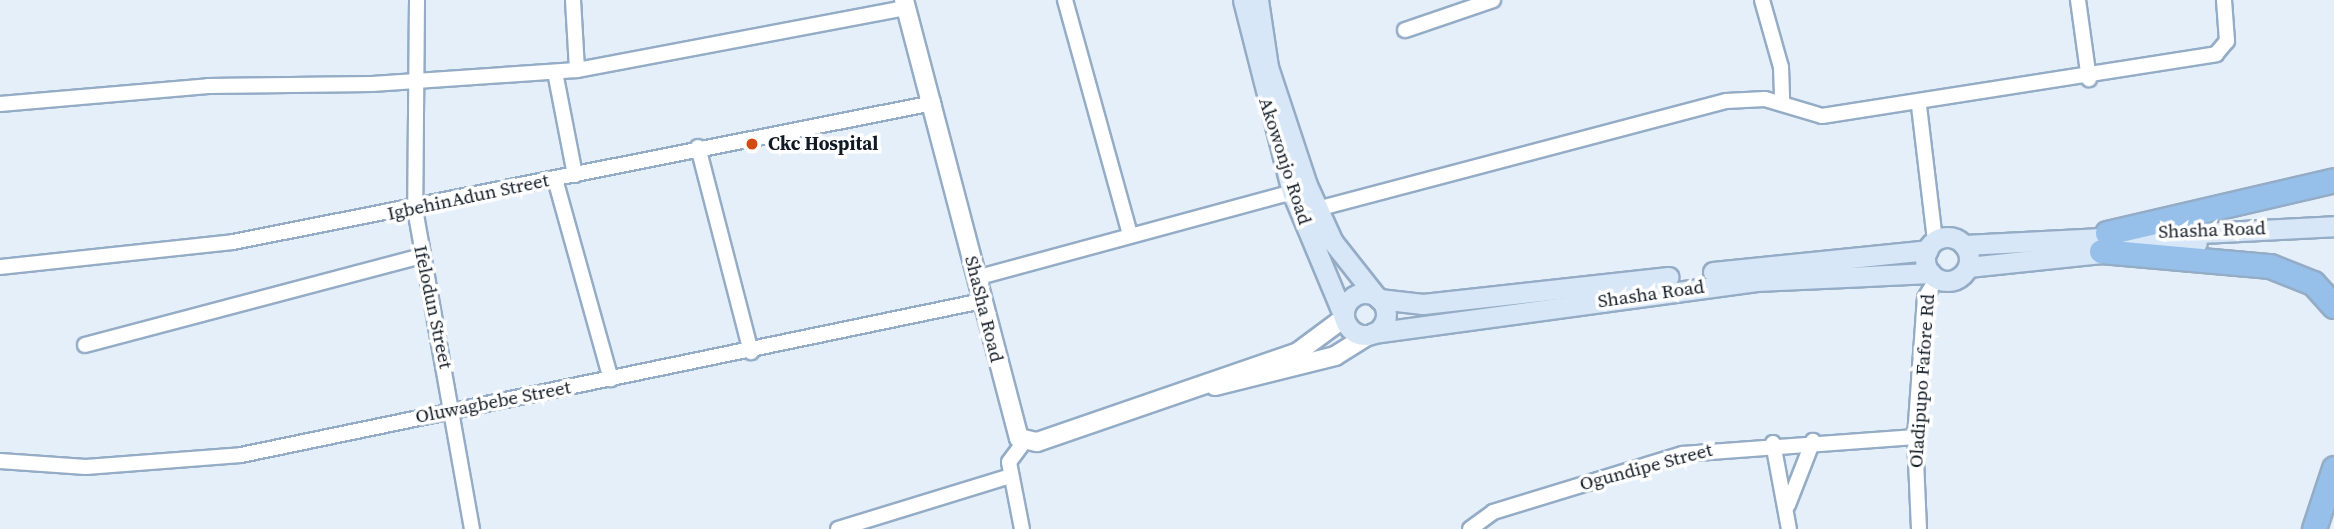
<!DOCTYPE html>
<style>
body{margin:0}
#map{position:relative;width:2334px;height:529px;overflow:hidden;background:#e5effa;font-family:"Source Serif 4",serif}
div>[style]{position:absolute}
.roads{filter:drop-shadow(2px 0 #94acc5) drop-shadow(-2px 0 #94acc5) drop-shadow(0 2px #94acc5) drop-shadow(0 -2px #94acc5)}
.minor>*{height:14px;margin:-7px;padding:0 7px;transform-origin:7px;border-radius:7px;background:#fff}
.tertiary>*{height:18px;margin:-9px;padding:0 9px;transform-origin:9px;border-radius:9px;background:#fff}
.secondary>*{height:19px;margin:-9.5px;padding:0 9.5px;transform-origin:9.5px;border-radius:9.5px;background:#d8e7f7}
.secondary>.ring{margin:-9.5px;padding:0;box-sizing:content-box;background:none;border:19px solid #d8e7f7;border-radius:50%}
.trunk>*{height:23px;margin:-11.5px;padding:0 11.5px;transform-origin:11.5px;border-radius:11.5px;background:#96c0ea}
.dots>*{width:19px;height:19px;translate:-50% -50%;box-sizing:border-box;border:4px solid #fff;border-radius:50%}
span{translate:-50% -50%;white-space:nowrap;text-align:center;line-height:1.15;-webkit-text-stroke:7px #fff;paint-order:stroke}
.poi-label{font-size:19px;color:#111a24;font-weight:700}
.left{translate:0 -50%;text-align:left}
.street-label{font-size:19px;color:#111a24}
</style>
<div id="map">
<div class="roads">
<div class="minor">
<i style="left:417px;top:0;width:209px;rotate:90.5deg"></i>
<i style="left:415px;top:209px;width:325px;rotate:79.9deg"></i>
<i style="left:573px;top:0;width:70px;rotate:86.7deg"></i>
<i style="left:1065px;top:0;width:244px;rotate:74.5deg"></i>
<i style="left:1762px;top:0;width:70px;rotate:74.2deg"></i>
<i style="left:1781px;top:67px;width:35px;rotate:88deg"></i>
<i style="left:2078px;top:0;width:80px;rotate:82.1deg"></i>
<i style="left:1405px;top:30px;width:93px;rotate:-18.8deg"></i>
<i style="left:555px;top:72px;width:105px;rotate:79deg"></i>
<i style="left:0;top:104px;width:209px;rotate:-4.9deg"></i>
<i style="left:208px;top:86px;width:164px;rotate:-0.7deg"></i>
<i style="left:372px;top:84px;width:205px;rotate:-3.9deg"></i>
<i style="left:577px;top:70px;width:335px;rotate:-10.7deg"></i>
<i style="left:1919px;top:106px;width:136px;rotate:83.2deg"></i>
<i style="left:698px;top:147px;width:212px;rotate:75.5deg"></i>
<i style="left:555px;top:179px;width:208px;rotate:74.4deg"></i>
<i style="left:1317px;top:209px;width:423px;rotate:-14.8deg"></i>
<i style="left:1726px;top:101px;width:39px;rotate:-3deg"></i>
<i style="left:1765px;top:99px;width:59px;rotate:16.6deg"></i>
<i style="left:1822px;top:116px;width:399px;rotate:-8.9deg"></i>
<i style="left:2216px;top:54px;width:17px;rotate:-50deg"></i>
<i style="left:2227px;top:41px;width:41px;rotate:-94.2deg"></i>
<i style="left:0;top:267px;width:234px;rotate:-6.1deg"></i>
<i style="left:233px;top:242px;width:714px;rotate:-11.23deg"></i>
<i style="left:976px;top:278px;width:327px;rotate:-15.2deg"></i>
<i style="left:85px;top:345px;width:348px;rotate:-14.8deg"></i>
<i style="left:1773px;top:443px;width:87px;rotate:79.5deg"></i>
<i style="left:0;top:461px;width:86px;rotate:4deg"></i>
<i style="left:86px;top:467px;width:155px;rotate:-4.4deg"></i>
<i style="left:241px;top:455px;width:757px;rotate:-11.74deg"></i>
<i style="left:1788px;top:505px;width:69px;rotate:-68.7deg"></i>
<i style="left:838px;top:529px;width:180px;rotate:-17.1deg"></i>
<i style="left:1022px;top:529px;width:68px;rotate:-101deg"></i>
<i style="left:1009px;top:462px;width:25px;rotate:-53deg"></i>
<i style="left:1470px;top:529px;width:29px;rotate:-36deg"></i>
<i style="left:1493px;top:512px;width:199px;rotate:-17deg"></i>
<i style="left:1683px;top:454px;width:233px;rotate:-4.2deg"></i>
<i style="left:1919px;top:529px;width:92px;rotate:-92.5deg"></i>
<i style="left:1915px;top:437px;width:139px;rotate:-85.9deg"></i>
<i style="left:1925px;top:298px;width:23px;rotate:-59deg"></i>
</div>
<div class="tertiary">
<i style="left:904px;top:0;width:453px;rotate:75.3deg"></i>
<i style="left:1019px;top:438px;width:18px;rotate:13deg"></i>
<i style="left:1037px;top:442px;width:276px;rotate:-19deg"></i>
<i style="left:1298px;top:352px;width:57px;rotate:-36.5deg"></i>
<i style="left:1215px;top:386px;width:124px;rotate:-14deg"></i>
<i style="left:1335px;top:356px;width:39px;rotate:-32deg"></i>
</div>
<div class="secondary">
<i style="left:1243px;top:0;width:198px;rotate:75.7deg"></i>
<i style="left:1292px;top:192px;width:135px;rotate:67.4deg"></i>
<i style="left:1258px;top:0;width:68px;rotate:81.5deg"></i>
<i style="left:1268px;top:67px;width:124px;rotate:71.7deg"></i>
<i style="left:1307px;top:185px;width:63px;rotate:65.5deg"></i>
<i style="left:1333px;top:242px;width:68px;rotate:51.6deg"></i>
<i class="ring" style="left:1925px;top:237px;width:25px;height:25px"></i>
<i style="left:1964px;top:245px;width:370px;rotate:-2.9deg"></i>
<i style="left:1968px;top:267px;width:230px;rotate:-6deg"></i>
<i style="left:1713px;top:272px;width:216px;rotate:-5.8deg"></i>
<i class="ring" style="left:1344px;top:293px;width:23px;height:23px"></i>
<i style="left:1379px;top:299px;width:44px;rotate:6.5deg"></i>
<i style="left:1423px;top:304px;width:247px;rotate:-6.3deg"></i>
<i style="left:1373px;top:333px;width:387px;rotate:-7.7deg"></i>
<i style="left:1756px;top:281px;width:175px;rotate:-2.6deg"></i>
</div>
<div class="trunk">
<i style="left:2107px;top:233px;width:233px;rotate:-13.1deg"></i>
<i style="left:2101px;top:251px;width:170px;rotate:5.1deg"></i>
<i style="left:2270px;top:266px;width:46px;rotate:21.6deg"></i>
<i style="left:2313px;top:283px;width:31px;rotate:48deg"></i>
<i style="left:2314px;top:529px;width:64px;rotate:-71.8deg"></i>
</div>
</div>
<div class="dots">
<i style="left:752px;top:144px;background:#d24b12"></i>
</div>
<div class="poi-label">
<span class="left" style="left:768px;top:144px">Ckc Hospital</span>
</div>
<div class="street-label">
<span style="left:1285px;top:161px;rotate:72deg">Akowonjo Road</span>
<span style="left:468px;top:197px;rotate:-12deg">IgbehinAdun Street</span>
<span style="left:2212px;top:230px;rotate:-2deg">Shasha Road</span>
<span style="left:1651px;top:294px;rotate:-8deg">Shasha Road</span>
<span style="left:433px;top:307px;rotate:78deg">Ifelodun Street</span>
<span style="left:984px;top:309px;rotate:76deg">ShaSha Road</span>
<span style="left:1922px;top:381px;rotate:-86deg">Oladipupo Fafore Rd</span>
<span style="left:493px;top:402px;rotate:-11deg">Oluwagbebe Street</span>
<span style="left:1646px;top:467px;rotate:-15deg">Ogundipe Street</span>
</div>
</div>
